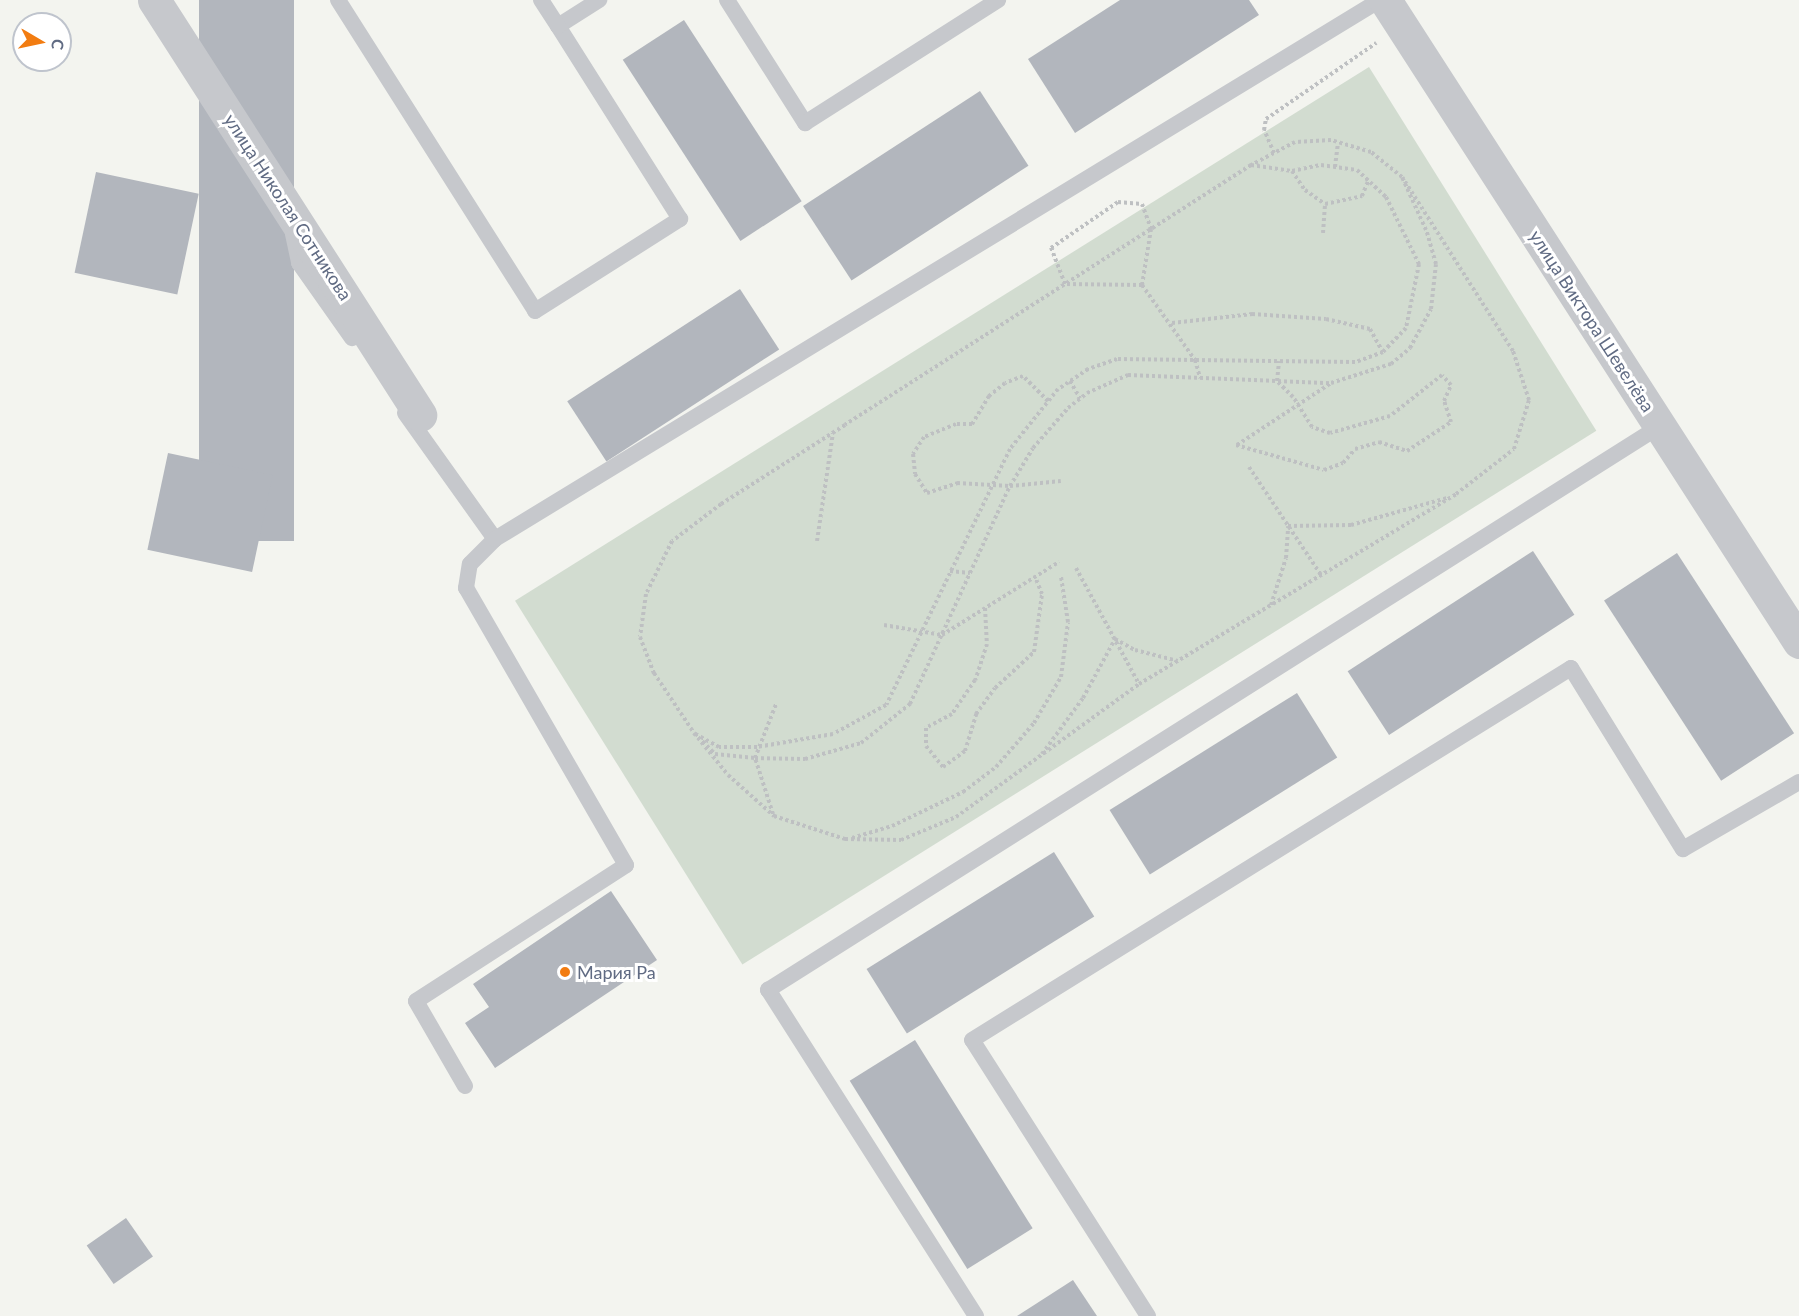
<!DOCTYPE html>
<meta charset="utf-8">
<style>
body{margin:0}
#map{position:relative;width:1799px;height:1316px;overflow:hidden;background:#f3f4ef;font-family:Lato,sans-serif}
div>[style]{position:absolute}
.green>*{inset:0;background:#d2dcd0;transform-origin:0 0}
.building>*{inset:0;background:#b2b6bd;transform-origin:0 0}
.path>*{height:4px;margin-top:-2px;transform-origin:0;background:repeating-linear-gradient(90deg,#bec0c2 0 3px,transparent 0 6px)}
.service>*{height:16px;margin:-8px;padding:0 8px;transform-origin:8px;border-radius:8px;background:#c6c8cc}
.minor>*{height:33px;margin:-16.5px;padding:0 16.5px;transform-origin:16.5px;border-radius:16.5px;background:#c6c8cc}
.dots>*{width:16px;height:16px;translate:-50% -50%;box-sizing:border-box;border:3px solid #fff;border-radius:50%}
span{translate:-50% -50%;white-space:nowrap;text-align:center;line-height:1.15;-webkit-text-stroke:6px #fff;paint-order:stroke}
.street-label{font-size:18px;color:#606b83}
.poi-label{font-size:18px;color:#606b83}
.left{translate:0 -50%;text-align:left}
.north{position:absolute;left:12px;top:12px;width:60px;height:60px;box-sizing:border-box;background:#fff;border:2px solid #bfc4cd;border-radius:50%;rotate:99deg;font-size:16px;font-weight:700;line-height:24px;text-align:center;color:#606b83}
.north::after{content:'';display:block;margin:auto;width:21px;height:27px;background:#f27c11;clip-path:polygon(50% 0,100% 100%,50% 72%,0 100%)}
</style>
<div id="map">
<div class="green">
<i style="left:1369px;top:67px;width:429px;height:1007px;rotate:58deg"></i>
</div>
<div class="building">
<i style="left:199px;top:0;width:95px;height:541px"></i>
<i style="clip-path:polygon(1120px 0,1249px 0,1259px 15px,1075px 133px,1028px 59px)"></i>
<i style="left:684px;top:20px;width:216px;height:73px;rotate:57deg"></i>
<i style="left:980px;top:91px;width:89px;height:211px;rotate:57deg"></i>
<i style="left:96px;top:172px;width:105px;height:103px;rotate:12deg"></i>
<i style="left:740px;top:289px;width:72px;height:206px;rotate:57deg"></i>
<i style="left:168px;top:453px;width:107px;height:99px;rotate:12deg"></i>
<i style="left:1533px;top:551px;width:76px;height:221px;rotate:57deg"></i>
<i style="left:1677px;top:553px;width:215px;height:87px;rotate:57deg"></i>
<i style="left:1297px;top:693px;width:76px;height:221px;rotate:58deg"></i>
<i style="left:1054px;top:852px;width:76px;height:221px;rotate:58deg"></i>
<i style="clip-path:polygon(611px 891px,657px 960px,495px 1068px,465px 1023px,489px 1007px,473px 984px)"></i>
<i style="left:915px;top:1040px;width:222px;height:77px;rotate:58deg"></i>
<i style="left:126px;top:1218px;width:47px;height:48px;rotate:55deg"></i>
<i style="clip-path:polygon(1073px 1280px,1097px 1316px,1017px 1316px)"></i>
</div>
<div class="path">
<i style="left:1274px;top:153px;width:25px;rotate:-113deg"></i>
<i style="left:1264px;top:130px;width:11px;rotate:-80deg"></i>
<i style="left:1266px;top:119px;width:134px;rotate:-34.6deg"></i>
<i style="left:1251px;top:165px;width:41px;rotate:8.3deg"></i>
<i style="left:1292px;top:171px;width:30px;rotate:-12deg"></i>
<i style="left:1321px;top:165px;width:36px;rotate:8deg"></i>
<i style="left:1357px;top:170px;width:40px;rotate:43deg"></i>
<i style="left:1386px;top:197px;width:75px;rotate:63.8deg"></i>
<i style="left:1419px;top:264px;width:65px;rotate:101.5deg"></i>
<i style="left:1406px;top:328px;width:33px;rotate:134deg"></i>
<i style="left:1383px;top:352px;width:30px;rotate:160deg"></i>
<i style="left:1355px;top:362px;width:238px;rotate:-179.3deg"></i>
<i style="left:1117px;top:359px;width:31px;rotate:161deg"></i>
<i style="left:1088px;top:369px;width:36px;rotate:146deg"></i>
<i style="left:1058px;top:389px;width:77px;rotate:128.7deg"></i>
<i style="left:1010px;top:449px;width:284px;rotate:115.8deg"></i>
<i style="left:886px;top:705px;width:60px;rotate:151.3deg"></i>
<i style="left:833px;top:734px;width:77px;rotate:170.3deg"></i>
<i style="left:757px;top:747px;width:38px;rotate:180deg"></i>
<i style="left:719px;top:747px;width:29px;rotate:-151deg"></i>
<i style="left:694px;top:733px;width:30px;rotate:45deg"></i>
<i style="left:715px;top:754px;width:40px;rotate:5.7deg"></i>
<i style="left:755px;top:758px;width:50px;rotate:1.1deg"></i>
<i style="left:805px;top:759px;width:58px;rotate:-15.9deg"></i>
<i style="left:861px;top:743px;width:63px;rotate:-38.5deg"></i>
<i style="left:910px;top:704px;width:240px;rotate:-65.4deg"></i>
<i style="left:1010px;top:486px;width:44px;rotate:-58.8deg"></i>
<i style="left:1033px;top:448px;width:53px;rotate:-48.8deg"></i>
<i style="left:1068px;top:408px;width:24px;rotate:-38deg"></i>
<i style="left:1087px;top:393px;width:45px;rotate:-23.7deg"></i>
<i style="left:1128px;top:375px;width:203px;rotate:2.3deg"></i>
<i style="left:1331px;top:383px;width:63px;rotate:-17.6deg"></i>
<i style="left:1391px;top:364px;width:25px;rotate:-40deg"></i>
<i style="left:1410px;top:348px;width:44px;rotate:-61.7deg"></i>
<i style="left:1431px;top:309px;width:45px;rotate:-83.7deg"></i>
<i style="left:1436px;top:264px;width:35px;rotate:-106deg"></i>
<i style="left:1426px;top:230px;width:58px;rotate:-114.4deg"></i>
<i style="left:1402px;top:177px;width:40px;rotate:-141deg"></i>
<i style="left:1371px;top:152px;width:42px;rotate:-163.3deg"></i>
<i style="left:1331px;top:140px;width:36px;rotate:177deg"></i>
<i style="left:1295px;top:142px;width:50px;rotate:152.4deg"></i>
<i style="left:1251px;top:165px;width:482px;rotate:147.4deg"></i>
<i style="left:845px;top:425px;width:147px;rotate:147.5deg"></i>
<i style="left:721px;top:504px;width:61px;rotate:142.9deg"></i>
<i style="left:672px;top:541px;width:59px;rotate:116.1deg"></i>
<i style="left:646px;top:594px;width:43px;rotate:97.9deg"></i>
<i style="left:640px;top:637px;width:39px;rotate:69deg"></i>
<i style="left:654px;top:673px;width:72px;rotate:56.3deg"></i>
<i style="left:694px;top:733px;width:54px;rotate:51deg"></i>
<i style="left:728px;top:775px;width:62px;rotate:41.7deg"></i>
<i style="left:774px;top:816px;width:75px;rotate:17.9deg"></i>
<i style="left:845px;top:839px;width:56px;rotate:1deg"></i>
<i style="left:901px;top:840px;width:60px;rotate:-22.7deg"></i>
<i style="left:956px;top:817px;width:226px;rotate:-36deg"></i>
<i style="left:1139px;top:684px;width:370px;rotate:-30.9deg"></i>
<i style="left:1456px;top:494px;width:73px;rotate:-37.8deg"></i>
<i style="left:1514px;top:449px;width:51px;rotate:-73deg"></i>
<i style="left:1529px;top:400px;width:52px;rotate:-108.1deg"></i>
<i style="left:1513px;top:351px;width:206px;rotate:-122.5deg"></i>
<i style="left:1335px;top:167px;width:24px;rotate:-83deg"></i>
<i style="left:1292px;top:171px;width:23px;rotate:56deg"></i>
<i style="left:1305px;top:190px;width:24px;rotate:35deg"></i>
<i style="left:1325px;top:204px;width:38px;rotate:-12deg"></i>
<i style="left:1362px;top:196px;width:16px;rotate:-68deg"></i>
<i style="left:1323px;top:233px;width:29px;rotate:-86deg"></i>
<i style="left:1142px;top:285px;width:77px;rotate:-179.3deg"></i>
<i style="left:1065px;top:284px;width:39px;rotate:-111deg"></i>
<i style="left:1051px;top:248px;width:81px;rotate:-34.5deg"></i>
<i style="left:1118px;top:202px;width:24px;rotate:5deg"></i>
<i style="left:1142px;top:204px;width:27px;rotate:70deg"></i>
<i style="left:1151px;top:229px;width:57px;rotate:99.1deg"></i>
<i style="left:1142px;top:285px;width:92px;rotate:54.8deg"></i>
<i style="left:1195px;top:360px;width:19px;rotate:74deg"></i>
<i style="left:1172px;top:323px;width:81px;rotate:-6.4deg"></i>
<i style="left:1252px;top:314px;width:74px;rotate:3.9deg"></i>
<i style="left:1326px;top:319px;width:45px;rotate:12.8deg"></i>
<i style="left:1370px;top:329px;width:26px;rotate:61deg"></i>
<i style="left:1070px;top:381px;width:20px;rotate:60deg"></i>
<i style="left:1048px;top:401px;width:35px;rotate:-135deg"></i>
<i style="left:1023px;top:376px;width:19px;rotate:159deg"></i>
<i style="left:1005px;top:383px;width:21px;rotate:141deg"></i>
<i style="left:989px;top:396px;width:33px;rotate:121deg"></i>
<i style="left:972px;top:424px;width:16px;rotate:180deg"></i>
<i style="left:956px;top:424px;width:35px;rotate:158deg"></i>
<i style="left:924px;top:437px;width:20px;rotate:123deg"></i>
<i style="left:913px;top:454px;width:20px;rotate:84deg"></i>
<i style="left:915px;top:474px;width:22px;rotate:58deg"></i>
<i style="left:927px;top:493px;width:32px;rotate:-18deg"></i>
<i style="left:957px;top:483px;width:53px;rotate:3.2deg"></i>
<i style="left:1010px;top:486px;width:51px;rotate:-5.6deg"></i>
<i style="left:1236px;top:445px;width:91px;rotate:15.9deg"></i>
<i style="left:1324px;top:470px;width:20px;rotate:-20deg"></i>
<i style="left:1343px;top:463px;width:18px;rotate:-49deg"></i>
<i style="left:1355px;top:449px;width:25px;rotate:-16deg"></i>
<i style="left:1379px;top:442px;width:29px;rotate:18deg"></i>
<i style="left:1407px;top:451px;width:53px;rotate:-33.4deg"></i>
<i style="left:1451px;top:422px;width:22px;rotate:-108deg"></i>
<i style="left:1444px;top:401px;width:17px;rotate:-66deg"></i>
<i style="left:1451px;top:385px;width:13px;rotate:-132deg"></i>
<i style="left:1442px;top:375px;width:66px;rotate:141.7deg"></i>
<i style="left:1390px;top:416px;width:62px;rotate:164.2deg"></i>
<i style="left:1330px;top:433px;width:19px;rotate:-162deg"></i>
<i style="left:1312px;top:427px;width:36px;rotate:-122deg"></i>
<i style="left:1293px;top:397px;width:23px;rotate:-135deg"></i>
<i style="left:1277px;top:381px;width:20px;rotate:-84deg"></i>
<i style="left:1237px;top:445px;width:113px;rotate:-33.4deg"></i>
<i style="left:1249px;top:467px;width:130px;rotate:56.3deg"></i>
<i style="left:817px;top:541px;width:109px;rotate:-81.6deg"></i>
<i style="left:1076px;top:568px;width:132px;rotate:61.5deg"></i>
<i style="left:950px;top:571px;width:20px;rotate:6deg"></i>
<i style="left:1271px;top:605px;width:49px;rotate:-72.3deg"></i>
<i style="left:1286px;top:558px;width:32px;rotate:-86deg"></i>
<i style="left:1288px;top:526px;width:63px;rotate:-0.9deg"></i>
<i style="left:1351px;top:525px;width:100px;rotate:-15.7deg"></i>
<i style="left:985px;top:608px;width:36px;rotate:87deg"></i>
<i style="left:987px;top:644px;width:38px;rotate:108deg"></i>
<i style="left:975px;top:680px;width:41px;rotate:124.1deg"></i>
<i style="left:952px;top:714px;width:30px;rotate:152deg"></i>
<i style="left:926px;top:728px;width:18px;rotate:90deg"></i>
<i style="left:926px;top:746px;width:27px;rotate:51deg"></i>
<i style="left:943px;top:767px;width:27px;rotate:-36deg"></i>
<i style="left:965px;top:751px;width:39px;rotate:-73deg"></i>
<i style="left:976px;top:714px;width:32px;rotate:-54deg"></i>
<i style="left:995px;top:688px;width:53px;rotate:-42.7deg"></i>
<i style="left:1034px;top:652px;width:59px;rotate:-82.1deg"></i>
<i style="left:1042px;top:594px;width:18px;rotate:-112deg"></i>
<i style="left:884px;top:625px;width:59px;rotate:9.8deg"></i>
<i style="left:942px;top:635px;width:138px;rotate:-32deg"></i>
<i style="left:1042px;top:754px;width:69px;rotate:-53.8deg"></i>
<i style="left:1083px;top:698px;width:67px;rotate:-61.5deg"></i>
<i style="left:1115px;top:639px;width:23px;rotate:29deg"></i>
<i style="left:1135px;top:650px;width:44px;rotate:14.3deg"></i>
<i style="left:773px;top:814px;width:59px;rotate:-107.8deg"></i>
<i style="left:755px;top:758px;width:58px;rotate:-68.7deg"></i>
<i style="left:852px;top:838px;width:42px;rotate:-16.7deg"></i>
<i style="left:892px;top:826px;width:79px;rotate:-25.6deg"></i>
<i style="left:963px;top:792px;width:41px;rotate:-37.1deg"></i>
<i style="left:996px;top:767px;width:58px;rotate:-49.2deg"></i>
<i style="left:1034px;top:723px;width:53px;rotate:-59.6deg"></i>
<i style="left:1061px;top:677px;width:55px;rotate:-82.7deg"></i>
<i style="left:1068px;top:622px;width:46px;rotate:-98.8deg"></i>
</div>
<div class="service">
<i style="left:338px;top:0;width:368px;rotate:57.6deg"></i>
<i style="left:535px;top:311px;width:172px;rotate:-32.4deg"></i>
<i style="left:680px;top:219px;width:228px;rotate:-122.3deg"></i>
<i style="left:558px;top:26px;width:49px;rotate:-32.4deg"></i>
<i style="left:541px;top:0;width:31px;rotate:57deg"></i>
<i style="left:727px;top:0;width:146px;rotate:57.6deg"></i>
<i style="left:805px;top:123px;width:229px;rotate:-32.5deg"></i>
<i style="left:293px;top:234px;width:30px;rotate:78deg"></i>
<i style="left:299px;top:263px;width:92px;rotate:54.8deg"></i>
<i style="left:405px;top:413px;width:155px;rotate:54.5deg"></i>
<i style="left:465px;top:1086px;width:98px;rotate:-120deg"></i>
<i style="left:416px;top:1001px;width:250px;rotate:-32.9deg"></i>
<i style="left:626px;top:865px;width:320px;rotate:-120deg"></i>
<i style="left:466px;top:588px;width:24px;rotate:-81deg"></i>
<i style="left:470px;top:564px;width:35px;rotate:-45deg"></i>
<i style="left:495px;top:539px;width:1036px;rotate:-31.34deg"></i>
<i style="left:976px;top:1316px;width:387px;rotate:-122.5deg"></i>
<i style="left:768px;top:990px;width:1055px;rotate:-32.3deg"></i>
<i style="left:1148px;top:1316px;width:327px;rotate:-122.5deg"></i>
<i style="left:972px;top:1040px;width:705px;rotate:-31.84deg"></i>
<i style="left:1571px;top:668px;width:213px;rotate:58.3deg"></i>
<i style="left:1683px;top:849px;width:134px;rotate:-30deg"></i>
</div>
<div class="minor">
<i style="left:154px;top:0;width:493px;rotate:57.3deg"></i>
<i style="left:1385px;top:0;width:764px;rotate:57.18deg"></i>
</div>
<div class="dots">
<i style="left:565px;top:972px;background:#f27c11"></i>
</div>
<div class="street-label">
<span style="left:288px;top:207px;rotate:57deg">улица Николая Сотникова</span>
<span style="left:1592px;top:321px;rotate:57deg">улица Виктора Шевелёва</span>
</div>
<div class="poi-label">
<span class="left" style="left:577px;top:972px">Мария Ра</span>
</div>
<div class="north">С</div>
</div>
